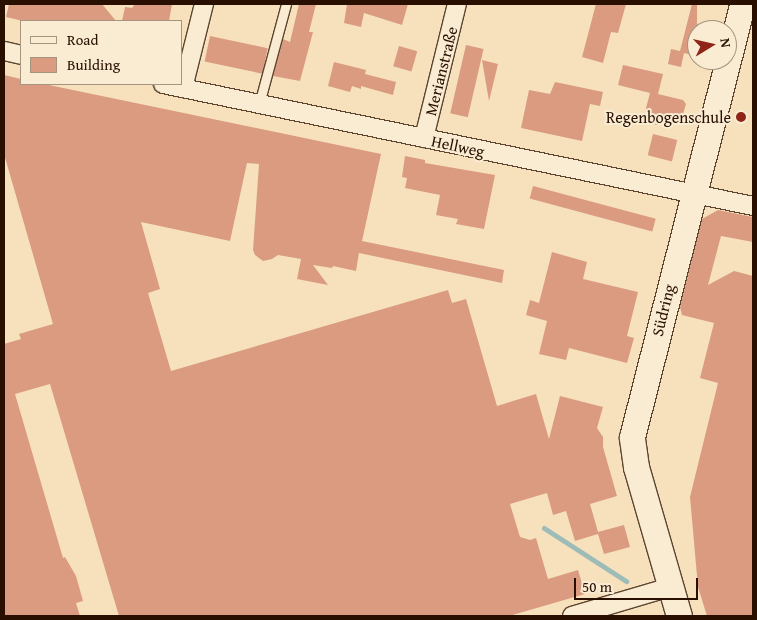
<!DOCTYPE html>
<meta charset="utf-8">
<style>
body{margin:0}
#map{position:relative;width:757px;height:620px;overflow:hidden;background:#f6e1bc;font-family:"Gentium Book Plus",serif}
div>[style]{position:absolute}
.stream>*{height:5px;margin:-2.5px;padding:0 2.5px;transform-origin:2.5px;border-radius:2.5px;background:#9ebcb7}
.building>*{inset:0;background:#db9b81;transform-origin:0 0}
.roads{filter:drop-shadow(1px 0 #5c442f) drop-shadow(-1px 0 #5c442f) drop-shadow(0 1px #5c442f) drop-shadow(0 -1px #5c442f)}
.service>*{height:9px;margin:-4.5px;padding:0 4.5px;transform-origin:4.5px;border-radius:4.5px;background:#f9ecd3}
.minor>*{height:18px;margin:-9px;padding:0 9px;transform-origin:9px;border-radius:9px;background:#f9ecd3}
.secondary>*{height:25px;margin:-12.5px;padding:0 12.5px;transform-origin:12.5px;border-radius:12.5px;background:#f9ecd3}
.dots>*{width:14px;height:14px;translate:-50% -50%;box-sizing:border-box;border:2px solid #f9ecd3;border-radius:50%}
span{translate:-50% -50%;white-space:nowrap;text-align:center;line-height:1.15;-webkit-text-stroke:4px #f9ecd3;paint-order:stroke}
.street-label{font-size:16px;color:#280f00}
.poi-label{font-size:16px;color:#280f00}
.right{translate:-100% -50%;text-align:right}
.frame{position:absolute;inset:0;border:5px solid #280f00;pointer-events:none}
.legend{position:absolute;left:20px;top:20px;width:162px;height:65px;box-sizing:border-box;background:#f9ecd3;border:1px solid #a5947f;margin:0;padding:6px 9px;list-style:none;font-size:15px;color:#280f00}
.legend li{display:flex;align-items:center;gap:10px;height:25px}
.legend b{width:25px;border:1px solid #a5947f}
.north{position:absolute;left:687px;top:20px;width:50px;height:50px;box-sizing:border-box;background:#f9ecd3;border:1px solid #a5947f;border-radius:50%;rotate:81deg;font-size:14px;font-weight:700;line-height:20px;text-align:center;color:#280f00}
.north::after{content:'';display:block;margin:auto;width:18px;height:22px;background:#8f2418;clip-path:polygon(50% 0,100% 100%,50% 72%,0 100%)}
.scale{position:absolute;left:574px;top:578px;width:124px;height:22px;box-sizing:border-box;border:2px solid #280f00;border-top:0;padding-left:6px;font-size:15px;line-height:18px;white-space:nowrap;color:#280f00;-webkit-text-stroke:4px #f9ecd3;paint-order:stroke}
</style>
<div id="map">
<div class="stream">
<i style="left:544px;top:528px;width:98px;rotate:32.9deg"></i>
</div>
<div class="building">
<i style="clip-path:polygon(9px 4px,102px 4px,116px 21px,23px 21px,6px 17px)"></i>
<i style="clip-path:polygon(135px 4px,172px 4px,169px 21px,122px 21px,125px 7px,132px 8px)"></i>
<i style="clip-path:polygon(299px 4px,316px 4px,309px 32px,313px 32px,300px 81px,273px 76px,283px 39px,290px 42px)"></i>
<i style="clip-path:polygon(347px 4px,408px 4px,402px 25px,364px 13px,361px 27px,344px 23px)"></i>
<i style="clip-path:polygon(596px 4px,626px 4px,618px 33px,611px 32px,603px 63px,582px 57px)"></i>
<i style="clip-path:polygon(692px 4px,697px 4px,697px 56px,684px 53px,681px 67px,668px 64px,671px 49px,680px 51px)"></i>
<i style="left:210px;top:36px;width:59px;height:26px;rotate:12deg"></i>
<i style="left:466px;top:45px;width:18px;height:70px;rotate:13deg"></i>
<i style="left:399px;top:46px;width:19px;height:21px;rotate:16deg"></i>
<i style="clip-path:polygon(482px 60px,498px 64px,489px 101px)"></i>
<i style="clip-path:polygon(334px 62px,366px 70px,365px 74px,396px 82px,393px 95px,361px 86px,361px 89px,352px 86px,350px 92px,328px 86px)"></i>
<i style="clip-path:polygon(623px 65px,663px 74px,658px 94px,683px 100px,686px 104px,681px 121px,655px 125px,658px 115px,645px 112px,650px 93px,618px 85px)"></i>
<i style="clip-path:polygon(4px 75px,21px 79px,21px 84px,44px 84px,381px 154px,362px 241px,504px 270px,502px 283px,359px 253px,356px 271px,333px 266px,332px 268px,313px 265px,328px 285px,297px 279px,301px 259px,278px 255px,272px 259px,263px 261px,255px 255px,253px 250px,259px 164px,247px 163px,230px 241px,141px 222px,160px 289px,148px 293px,171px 371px,448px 290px,452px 303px,466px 299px,497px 406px,536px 394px,549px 439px,560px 396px,603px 407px,597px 428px,603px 437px,603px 447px,617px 496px,590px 504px,598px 532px,624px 525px,630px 547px,604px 554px,598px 534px,575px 541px,566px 511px,553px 515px,547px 493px,510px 504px,520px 537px,530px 540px,536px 538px,548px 579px,578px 570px,585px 594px,509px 616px,119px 616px,50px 384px,15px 394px,63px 558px,65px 557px,76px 576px,83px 601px,76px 603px,80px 616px,4px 616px,4px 344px,21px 339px,19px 334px,53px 324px,4px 154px)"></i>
<i style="clip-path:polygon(555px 82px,603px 92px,600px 106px,590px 104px,582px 141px,521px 128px,529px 90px,550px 94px)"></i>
<i style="left:653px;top:134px;width:25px;height:22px;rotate:14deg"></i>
<i style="clip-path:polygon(405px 156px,425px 160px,425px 163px,495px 175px,484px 229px,456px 224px,458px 219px,436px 215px,440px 195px,405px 188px,407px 178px,402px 177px)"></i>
<i style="left:533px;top:186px;width:127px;height:13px;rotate:15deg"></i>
<i style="clip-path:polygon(718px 210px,753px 217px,753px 242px,721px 236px,708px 285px,734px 271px,753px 276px,753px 616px,707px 616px,698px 587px,690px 497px,718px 383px,700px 378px,714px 323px,682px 315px,680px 307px,702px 219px)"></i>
<i style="clip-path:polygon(552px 252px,587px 262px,583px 279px,638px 292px,627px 336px,634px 338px,627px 363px,569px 348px,566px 360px,539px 354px,547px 321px,526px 315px,530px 300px,539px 303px)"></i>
</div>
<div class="roads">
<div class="service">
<i style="left:259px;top:104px;width:104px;rotate:-74.9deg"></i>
</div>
<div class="minor">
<i style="left:4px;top:51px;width:17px;rotate:13deg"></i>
<i style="left:163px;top:84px;width:602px;rotate:11.68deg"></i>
<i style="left:183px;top:88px;width:87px;rotate:-76deg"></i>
<i style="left:424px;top:138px;width:138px;rotate:-76.2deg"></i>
<i style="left:572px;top:616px;width:102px;rotate:-16.5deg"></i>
</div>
<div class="secondary">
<i style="left:679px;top:616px;width:155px;rotate:-106.1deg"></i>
<i style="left:636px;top:467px;width:30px;rotate:-98deg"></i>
<i style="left:632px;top:437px;width:447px;rotate:-75.7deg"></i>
</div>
</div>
<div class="dots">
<i style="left:741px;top:117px;background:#8f2418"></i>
</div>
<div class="street-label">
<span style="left:441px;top:71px;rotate:-76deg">Merianstraße</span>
<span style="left:458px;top:146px;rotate:12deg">Hellweg</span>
<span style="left:663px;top:310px;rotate:-76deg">Südring</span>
</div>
<div class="poi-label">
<span class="right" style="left:731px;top:117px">Regenbogenschule</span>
</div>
<div class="frame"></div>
<ul class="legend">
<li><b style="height:6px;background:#f9ecd3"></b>Road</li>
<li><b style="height:14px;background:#db9b81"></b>Building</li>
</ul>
<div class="north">N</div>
<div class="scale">50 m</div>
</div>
